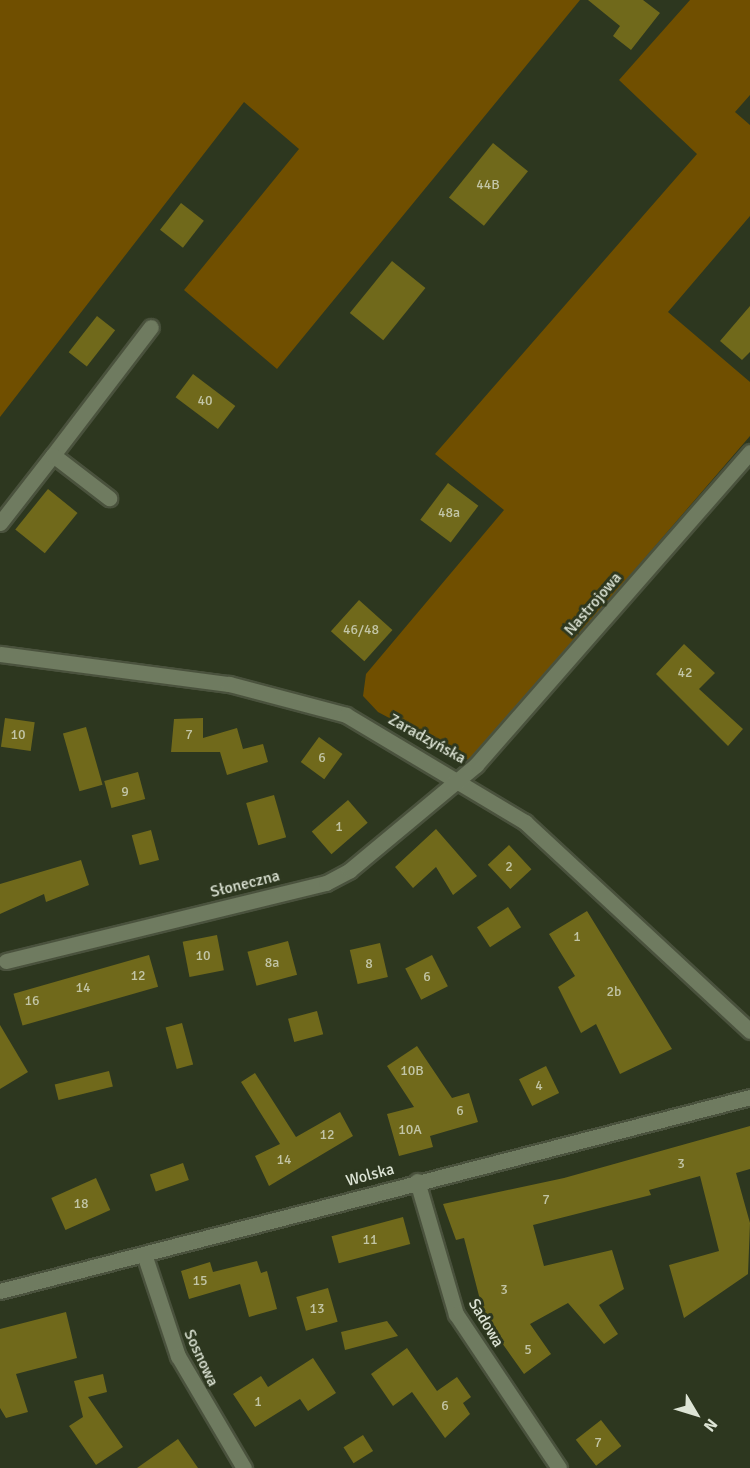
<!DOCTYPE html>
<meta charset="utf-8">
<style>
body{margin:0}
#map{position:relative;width:750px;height:1468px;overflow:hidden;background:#2d371f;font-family:Signika,sans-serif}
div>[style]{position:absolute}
.green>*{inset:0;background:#704f00}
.building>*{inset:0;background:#70691b;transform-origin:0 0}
.roads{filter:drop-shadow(2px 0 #4a523d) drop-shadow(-2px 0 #4a523d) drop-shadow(0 2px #4a523d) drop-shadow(0 -2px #4a523d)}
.minor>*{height:15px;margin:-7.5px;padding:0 7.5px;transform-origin:7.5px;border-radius:7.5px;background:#6f7b60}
.tertiary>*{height:15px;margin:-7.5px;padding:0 7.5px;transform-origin:7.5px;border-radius:7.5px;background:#6f7b60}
span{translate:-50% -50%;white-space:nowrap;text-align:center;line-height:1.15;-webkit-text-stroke:6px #2d371f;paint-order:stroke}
.number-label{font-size:14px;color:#c2c5a6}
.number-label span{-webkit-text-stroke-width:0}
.street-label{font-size:16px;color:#dde4d5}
.north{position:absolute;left:666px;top:1384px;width:60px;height:60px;-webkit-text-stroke:4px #2d371f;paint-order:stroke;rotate:128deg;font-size:16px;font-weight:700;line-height:24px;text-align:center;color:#dde4d5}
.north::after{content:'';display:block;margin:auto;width:21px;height:27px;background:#dde4d5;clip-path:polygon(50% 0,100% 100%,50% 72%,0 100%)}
</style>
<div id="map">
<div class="green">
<i style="clip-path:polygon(0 0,580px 0,277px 369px,184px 290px,299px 149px,244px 102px,0 417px)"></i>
<i style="clip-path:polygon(690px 0,750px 0,750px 95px,735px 112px,750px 125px,750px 216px,668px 312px,750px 382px,750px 436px,470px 761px,378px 712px,363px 696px,366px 674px,504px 510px,435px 454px,697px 154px,619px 80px)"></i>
</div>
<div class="building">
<i style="clip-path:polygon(588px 0,643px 0,660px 13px,631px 50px,613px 36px,620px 26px)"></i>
<i style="left:493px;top:143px;width:45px;height:70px;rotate:39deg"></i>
<i style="left:181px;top:203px;width:29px;height:34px;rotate:38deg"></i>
<i style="left:392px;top:261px;width:43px;height:67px;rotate:39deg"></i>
<i style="clip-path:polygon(750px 306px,750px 352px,742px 360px,720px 341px)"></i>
<i style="left:97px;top:316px;width:23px;height:46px;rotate:38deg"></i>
<i style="left:193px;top:374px;width:53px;height:29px;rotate:37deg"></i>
<i style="left:448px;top:483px;width:38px;height:46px;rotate:37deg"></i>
<i style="left:48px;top:489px;width:38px;height:52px;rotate:39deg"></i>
<i style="left:359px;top:600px;width:45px;height:42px;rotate:42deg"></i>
<i style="clip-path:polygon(684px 644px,715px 673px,699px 689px,743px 729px,728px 746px,656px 674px)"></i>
<i style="left:5px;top:718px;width:30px;height:29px;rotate:8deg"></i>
<i style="clip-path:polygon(203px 718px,203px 738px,237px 728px,243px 749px,263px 744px,268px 762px,227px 775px,220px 752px,171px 752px,174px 719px)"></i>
<i style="left:86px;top:727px;width:60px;height:24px;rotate:74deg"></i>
<i style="left:319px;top:737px;width:29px;height:31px;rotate:36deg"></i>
<i style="left:138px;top:772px;width:28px;height:35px;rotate:75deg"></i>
<i style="left:274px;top:795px;width:44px;height:29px;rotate:74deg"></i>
<i style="left:348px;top:800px;width:30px;height:48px;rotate:49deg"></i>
<i style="clip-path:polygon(436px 829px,477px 876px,453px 895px,436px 867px,413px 888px,395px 867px)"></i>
<i style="left:151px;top:830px;width:31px;height:20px;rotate:75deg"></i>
<i style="left:509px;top:845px;width:33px;height:29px;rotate:47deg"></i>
<i style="clip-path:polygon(81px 860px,89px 885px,46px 902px,44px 894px,0 914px,0 884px)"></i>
<i style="left:508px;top:907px;width:24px;height:37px;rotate:57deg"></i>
<i style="clip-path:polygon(587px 911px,672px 1049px,620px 1074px,596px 1024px,581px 1033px,558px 987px,575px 976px,549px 934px)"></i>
<i style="left:217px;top:935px;width:36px;height:35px;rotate:79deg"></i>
<i style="left:288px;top:941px;width:35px;height:42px;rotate:75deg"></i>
<i style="left:380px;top:943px;width:35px;height:31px;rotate:77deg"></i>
<i style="left:149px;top:955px;width:33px;height:141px;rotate:74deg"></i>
<i style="left:432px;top:955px;width:35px;height:30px;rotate:63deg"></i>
<i style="left:317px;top:1011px;width:24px;height:30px;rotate:75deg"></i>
<i style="left:182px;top:1023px;width:43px;height:17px;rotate:75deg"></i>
<i style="clip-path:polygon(0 1025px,28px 1072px,0 1089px)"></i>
<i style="clip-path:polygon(417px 1046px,452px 1098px,469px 1093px,478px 1122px,430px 1136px,433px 1147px,399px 1156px,387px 1114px,414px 1107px,387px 1066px)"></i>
<i style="left:546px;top:1066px;width:30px;height:30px;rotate:64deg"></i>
<i style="left:109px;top:1071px;width:16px;height:56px;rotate:76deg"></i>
<i style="clip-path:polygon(255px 1073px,296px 1137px,340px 1112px,353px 1136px,269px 1186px,255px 1156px,280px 1144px,241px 1082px)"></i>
<i style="clip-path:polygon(750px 1126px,750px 1169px,736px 1173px,750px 1223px,748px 1274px,684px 1318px,669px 1265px,719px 1251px,700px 1176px,649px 1190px,651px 1195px,533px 1225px,544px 1266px,612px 1250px,624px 1289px,599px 1305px,618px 1334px,604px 1344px,568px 1303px,530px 1324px,551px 1354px,524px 1374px,485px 1319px,464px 1238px,456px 1240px,443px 1204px,564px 1178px)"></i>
<i style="left:183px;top:1163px;width:18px;height:35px;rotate:71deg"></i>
<i style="left:96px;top:1178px;width:35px;height:49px;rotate:66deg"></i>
<i style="left:403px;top:1217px;width:28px;height:74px;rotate:75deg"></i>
<i style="clip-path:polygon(257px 1261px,261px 1273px,267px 1271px,277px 1309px,249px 1317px,240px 1284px,189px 1299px,181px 1271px,210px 1262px,213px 1272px)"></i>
<i style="left:328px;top:1288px;width:35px;height:33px;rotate:74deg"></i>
<i style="clip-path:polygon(66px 1312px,77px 1358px,16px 1374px,28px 1412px,6px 1418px,0 1408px,0 1329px)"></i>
<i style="clip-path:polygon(387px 1321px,398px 1336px,345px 1350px,341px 1332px)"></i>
<i style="clip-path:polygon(407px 1348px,437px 1391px,457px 1377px,471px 1397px,463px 1403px,470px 1414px,445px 1438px,412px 1392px,393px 1406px,371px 1374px)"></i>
<i style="clip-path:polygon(313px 1358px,336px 1393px,308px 1411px,300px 1399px,255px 1427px,233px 1394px,261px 1376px,268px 1387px)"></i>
<i style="clip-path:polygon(103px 1374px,107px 1392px,88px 1397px,123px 1447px,96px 1465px,69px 1426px,83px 1417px,74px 1381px)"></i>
<i style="left:601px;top:1420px;width:33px;height:32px;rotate:52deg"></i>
<i style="left:363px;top:1435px;width:19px;height:23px;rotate:58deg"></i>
<i style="clip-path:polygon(178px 1439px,198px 1468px,137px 1468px)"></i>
</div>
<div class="roads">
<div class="minor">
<i style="left:53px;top:455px;width:161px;rotate:-52.6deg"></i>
<i style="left:0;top:523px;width:86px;rotate:-52.1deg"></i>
<i style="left:53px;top:455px;width:71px;rotate:37.5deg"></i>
<i style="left:0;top:654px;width:231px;rotate:7.5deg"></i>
<i style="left:229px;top:684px;width:121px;rotate:14.8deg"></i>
<i style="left:346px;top:715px;width:209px;rotate:30.9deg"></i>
<i style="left:525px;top:822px;width:307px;rotate:42.9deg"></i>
<i style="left:6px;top:961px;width:329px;rotate:-13.7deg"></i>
<i style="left:326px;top:883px;width:27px;rotate:-28deg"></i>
<i style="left:350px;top:870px;width:164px;rotate:-39.8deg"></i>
<i style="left:476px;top:765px;width:416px;rotate:-48.8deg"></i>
<i style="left:417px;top:1181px;width:139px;rotate:73.7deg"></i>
<i style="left:456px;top:1314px;width:185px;rotate:56.2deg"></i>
<i style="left:144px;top:1254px;width:108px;rotate:71.6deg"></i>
<i style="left:178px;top:1356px;width:130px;rotate:59.5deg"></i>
</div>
<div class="tertiary">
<i style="left:0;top:1291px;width:775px;rotate:-14.5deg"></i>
</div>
</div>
<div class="number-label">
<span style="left:488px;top:185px">44B</span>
<span style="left:205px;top:401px">40</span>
<span style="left:449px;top:513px">48a</span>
<span style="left:361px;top:630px">46/48</span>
<span style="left:685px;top:673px">42</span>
<span style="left:18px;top:735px">10</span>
<span style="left:189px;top:735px">7</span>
<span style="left:322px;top:758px">6</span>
<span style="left:125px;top:792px">9</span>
<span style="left:339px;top:827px">1</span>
<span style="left:509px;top:867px">2</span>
<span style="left:577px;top:937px">1</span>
<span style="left:203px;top:956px">10</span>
<span style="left:272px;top:963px">8a</span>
<span style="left:369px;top:964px">8</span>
<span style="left:138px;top:976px">12</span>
<span style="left:427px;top:977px">6</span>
<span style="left:83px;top:988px">14</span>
<span style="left:614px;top:992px">2b</span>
<span style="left:32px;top:1001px">16</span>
<span style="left:412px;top:1071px">10B</span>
<span style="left:539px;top:1086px">4</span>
<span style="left:460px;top:1111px">6</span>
<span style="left:410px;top:1130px">10A</span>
<span style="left:327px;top:1135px">12</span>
<span style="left:284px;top:1160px">14</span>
<span style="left:681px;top:1164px">3</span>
<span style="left:546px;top:1200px">7</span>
<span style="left:81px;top:1204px">18</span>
<span style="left:370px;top:1240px">11</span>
<span style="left:200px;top:1281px">15</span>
<span style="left:504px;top:1290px">3</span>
<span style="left:317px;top:1309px">13</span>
<span style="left:528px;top:1350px">5</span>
<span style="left:258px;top:1402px">1</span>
<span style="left:445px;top:1406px">6</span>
<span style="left:598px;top:1443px">7</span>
</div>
<div class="street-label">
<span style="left:593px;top:604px;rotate:-49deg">Nastrojowa</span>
<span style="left:427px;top:739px;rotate:29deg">Zaradzyńska</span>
<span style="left:245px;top:884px;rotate:-14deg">Słoneczna</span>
<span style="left:370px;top:1175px;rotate:-15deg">Wolska</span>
<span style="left:486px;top:1323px;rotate:59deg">Sadowa</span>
<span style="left:201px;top:1358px;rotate:65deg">Sosnowa</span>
</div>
<div class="north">N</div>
</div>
